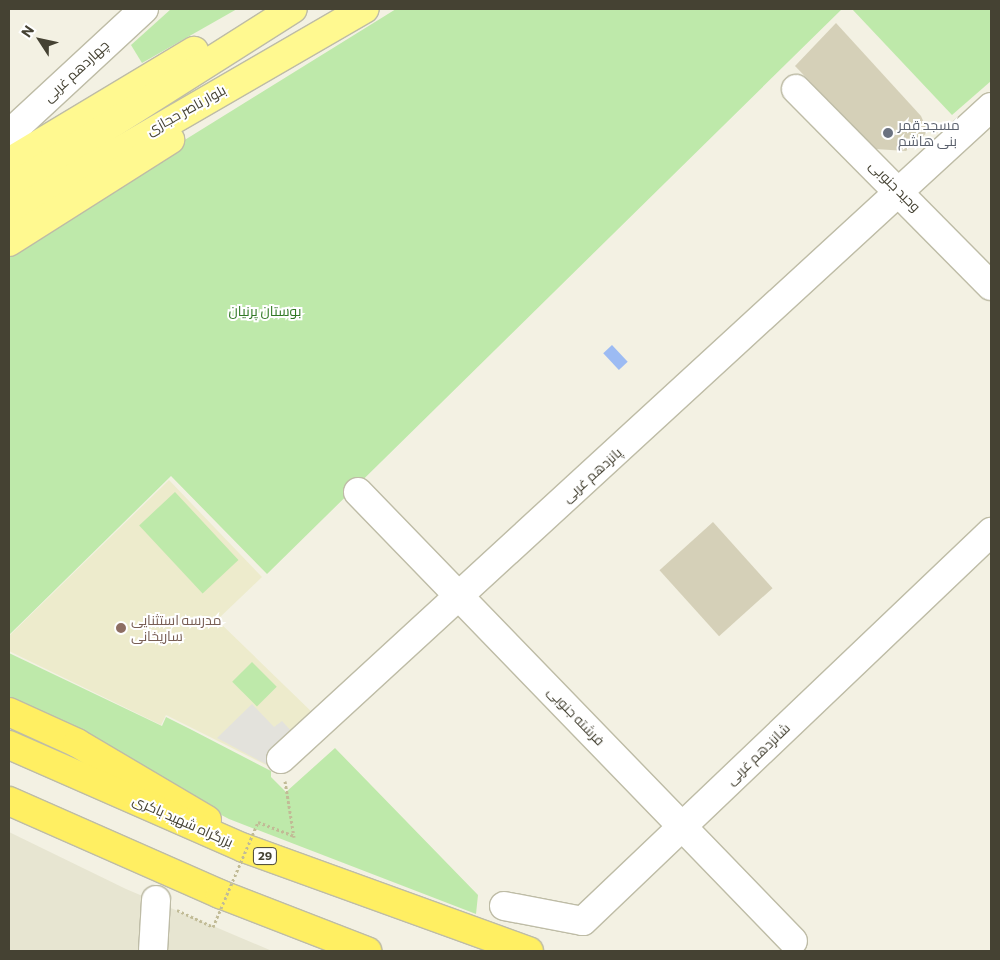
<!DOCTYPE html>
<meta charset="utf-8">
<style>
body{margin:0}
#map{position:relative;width:1000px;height:960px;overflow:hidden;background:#f3f1e3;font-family:Commissioner,Cairo,sans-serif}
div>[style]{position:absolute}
.residential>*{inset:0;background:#e7e5d1}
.education>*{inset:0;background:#edebcc}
.green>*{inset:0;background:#bee9aa;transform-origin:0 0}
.parking>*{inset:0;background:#e3e2dc}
.water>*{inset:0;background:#9cbbf3;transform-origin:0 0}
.building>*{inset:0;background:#d5d0b8;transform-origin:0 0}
.path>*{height:3px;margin-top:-1.5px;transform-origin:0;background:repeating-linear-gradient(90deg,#c1bb96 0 2.5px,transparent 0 5px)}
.roads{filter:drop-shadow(1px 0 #bebca6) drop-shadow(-1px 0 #bebca6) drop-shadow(0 1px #bebca6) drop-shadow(0 -1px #bebca6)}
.minor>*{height:28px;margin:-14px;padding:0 14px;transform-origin:14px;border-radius:14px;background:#fff}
.major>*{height:28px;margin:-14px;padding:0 14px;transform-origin:14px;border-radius:14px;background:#fff990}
.highway>*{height:28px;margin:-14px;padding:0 14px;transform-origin:14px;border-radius:14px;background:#ffef62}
.path-bridge>*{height:3px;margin-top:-1.5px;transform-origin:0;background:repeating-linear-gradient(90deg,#c1bb96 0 2.5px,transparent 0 5px)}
.dots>*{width:14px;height:14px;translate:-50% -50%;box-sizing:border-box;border:2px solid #fff;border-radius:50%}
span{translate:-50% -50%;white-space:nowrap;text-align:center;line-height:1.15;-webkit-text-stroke:4px #fff;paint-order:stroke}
.shield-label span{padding:1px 4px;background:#fff;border:1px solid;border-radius:4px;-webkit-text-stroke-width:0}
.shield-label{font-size:12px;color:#454233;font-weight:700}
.street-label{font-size:14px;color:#454233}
.worship-label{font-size:14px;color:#5b616d}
.left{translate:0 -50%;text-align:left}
.park-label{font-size:14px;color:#317825}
.education-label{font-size:14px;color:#785e54}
.frame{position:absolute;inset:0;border:10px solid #454233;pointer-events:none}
.north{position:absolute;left:15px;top:15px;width:50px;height:50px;-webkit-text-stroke:4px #fff;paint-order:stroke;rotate:305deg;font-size:14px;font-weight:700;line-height:20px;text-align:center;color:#454233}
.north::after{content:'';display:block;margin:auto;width:18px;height:22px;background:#454233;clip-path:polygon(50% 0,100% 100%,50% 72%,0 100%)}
</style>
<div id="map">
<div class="residential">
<i style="clip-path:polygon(9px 832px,126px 889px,272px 951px,9px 951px)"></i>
</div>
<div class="education">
<i style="clip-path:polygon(169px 480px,262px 577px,217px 620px,317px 717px,268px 766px,166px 715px,161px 725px,9px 651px,9px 636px)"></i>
</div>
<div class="green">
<i style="clip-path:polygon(171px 9px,237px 9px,142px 63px,131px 45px)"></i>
<i style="clip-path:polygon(396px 9px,842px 9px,267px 574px,171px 476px,9px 635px,9px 249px)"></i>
<i style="clip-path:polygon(852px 9px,991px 9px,991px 81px,952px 115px)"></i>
<i style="left:175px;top:492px;width:93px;height:49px;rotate:47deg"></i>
<i style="clip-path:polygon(9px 653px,162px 726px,166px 717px,190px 729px,271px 771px,271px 777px,286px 792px,335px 748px,478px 895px,476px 914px,229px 819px,9px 703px)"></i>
<i style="left:252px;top:662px;width:35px;height:28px;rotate:45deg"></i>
</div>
<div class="parking">
<i style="clip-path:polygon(252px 704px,274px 727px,282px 721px,295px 735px,266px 764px,217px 738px)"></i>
</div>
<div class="water">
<i style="left:612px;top:345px;width:23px;height:12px;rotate:47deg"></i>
</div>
<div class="building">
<i style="clip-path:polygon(836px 23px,921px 116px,928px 132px,906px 151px,875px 149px,795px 66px)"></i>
<i style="left:713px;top:522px;width:89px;height:72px;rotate:48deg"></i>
</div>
<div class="path">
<i style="left:285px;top:781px;width:57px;rotate:80.9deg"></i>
<i style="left:258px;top:822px;width:39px;rotate:21deg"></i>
<i style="left:177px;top:910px;width:40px;rotate:25deg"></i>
</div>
<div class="roads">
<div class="minor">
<i style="left:796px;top:89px;width:277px;rotate:45.3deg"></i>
<i style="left:9px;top:134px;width:184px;rotate:-42.8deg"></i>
<i style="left:358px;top:492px;width:625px;rotate:45.91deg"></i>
<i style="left:281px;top:759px;width:964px;rotate:-42.56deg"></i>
<i style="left:504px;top:906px;width:80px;rotate:10.8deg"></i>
<i style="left:583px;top:921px;width:564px;rotate:-43.63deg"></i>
<i style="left:153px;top:951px;width:51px;rotate:-86.6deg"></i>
</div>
<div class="major">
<i style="left:9px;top:162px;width:216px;rotate:-31deg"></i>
<i style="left:9px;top:189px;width:336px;rotate:-32.4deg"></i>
<i style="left:9px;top:215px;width:411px;rotate:-30.1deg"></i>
<i style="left:9px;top:242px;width:191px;rotate:-32.4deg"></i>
</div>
<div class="highway">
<i style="left:9px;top:712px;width:75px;rotate:24.5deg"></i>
<i style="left:77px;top:743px;width:151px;rotate:30.6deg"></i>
<i style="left:9px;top:745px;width:257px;rotate:23.7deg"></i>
<i style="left:244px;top:848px;width:303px;rotate:19.9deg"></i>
<i style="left:9px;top:801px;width:231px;rotate:23.8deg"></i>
<i style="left:220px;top:894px;width:158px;rotate:21.2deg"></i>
</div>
</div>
<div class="path-bridge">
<i style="left:213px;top:927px;width:114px;rotate:-66.8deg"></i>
</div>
<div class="dots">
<i style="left:888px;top:133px;background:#6b7280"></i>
<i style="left:121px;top:628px;background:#8d6e63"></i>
</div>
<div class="shield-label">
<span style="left:265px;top:856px">29</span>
</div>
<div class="street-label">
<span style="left:76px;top:71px;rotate:-43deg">چهاردهم غربی</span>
<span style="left:186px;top:110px;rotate:-29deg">بلوار ناصر حجازی</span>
<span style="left:895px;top:186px;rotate:45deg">وحید جنوبی</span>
<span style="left:592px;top:475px;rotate:-42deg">پانزدهم غربی</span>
<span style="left:576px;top:716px;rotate:46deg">فرشته جنوبی</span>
<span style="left:758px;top:754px;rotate:-44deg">شانزدهم غربی</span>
<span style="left:183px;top:821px;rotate:24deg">بزرگراه شهید باکری</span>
</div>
<div class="worship-label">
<span class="left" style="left:898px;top:133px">مسجد قمر<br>بنی هاشم</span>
</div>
<div class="park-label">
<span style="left:265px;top:311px">بوستان پرنیان</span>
</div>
<div class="education-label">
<span class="left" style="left:131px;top:628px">مدرسه استثنایی<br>ساریخانی</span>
</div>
<div class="frame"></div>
<div class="north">N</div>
</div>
